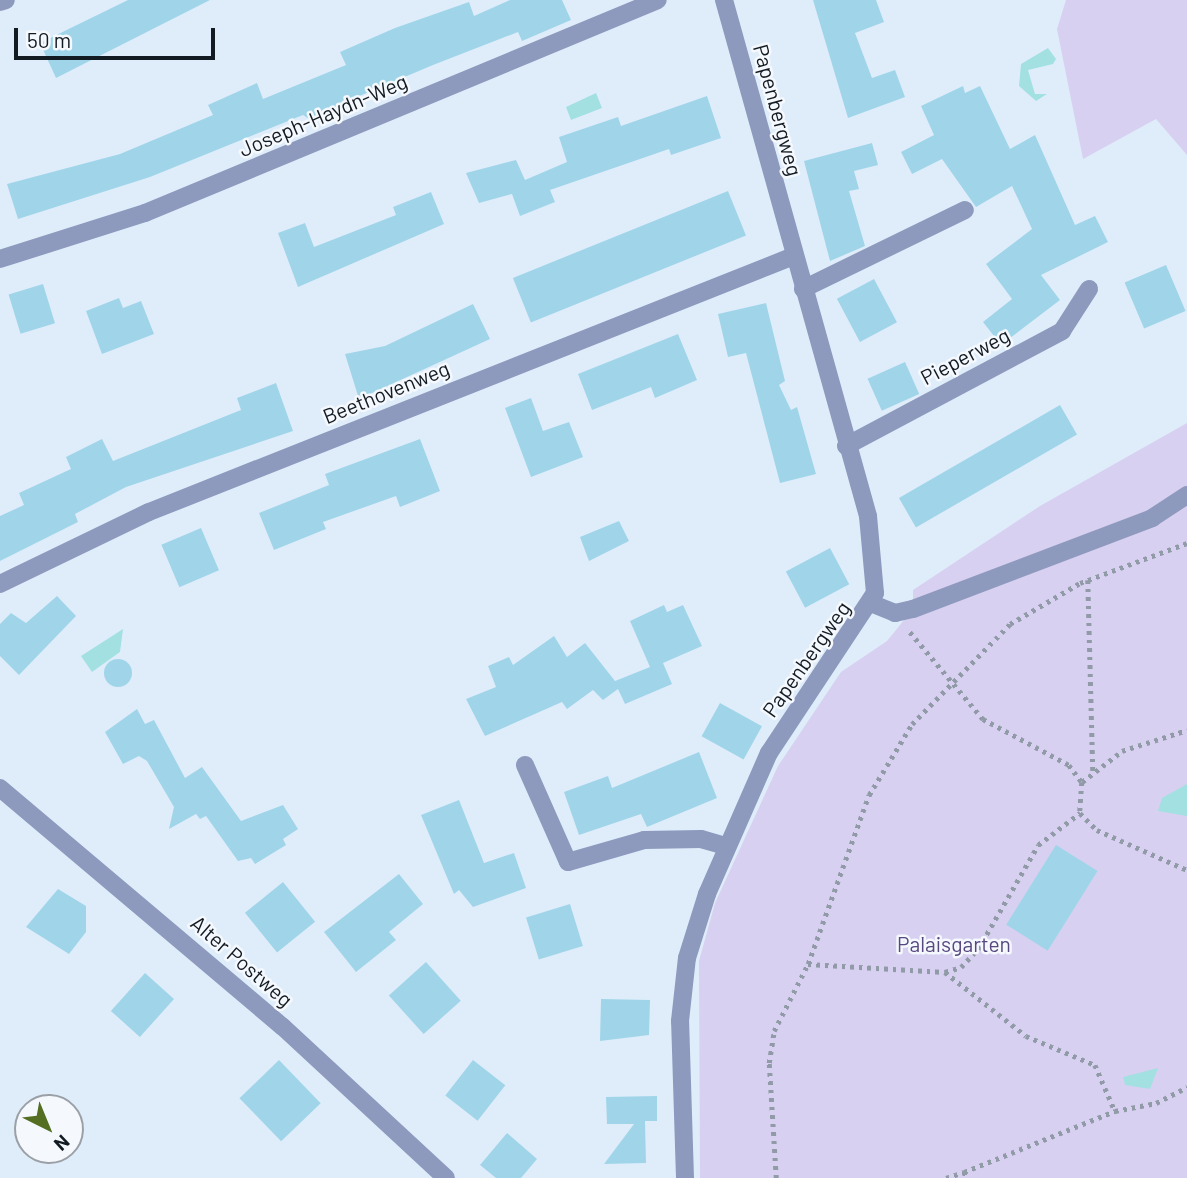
<!DOCTYPE html>
<style>
body{margin:0}
#map{position:relative;width:1187px;height:1178px;overflow:hidden;background:#dfedfb;font-family:Barlow,sans-serif}
div>[style]{position:absolute}
.green>*{inset:0;background:#d7d0f0}
.water>*{inset:0;background:#a3e0e2}
.building>*{inset:0;background:#a0d5e9;transform-origin:0 0}
.round{border-radius:50%}
.path>*{height:4.5px;margin-top:-2.25px;transform-origin:0;background:repeating-linear-gradient(90deg,#909ba7 0 3.5px,transparent 0 8.5px)}
.minor>*{height:18px;margin:-9px;padding:0 9px;transform-origin:9px;border-radius:9px;background:#8d99bd}
span{translate:-50% -50%;white-space:nowrap;text-align:center;line-height:1.15;-webkit-text-stroke:5px #f5f9fe;paint-order:stroke}
.street-label{font-size:21px;color:#121a22}
.park-label{font-size:21px;color:#574880}
.north{position:absolute;left:14px;top:1094px;width:70px;height:70px;box-sizing:border-box;background:#f5f9fe;border:2px solid #9aa0a6;border-radius:50%;rotate:137deg;font-size:19px;font-weight:700;line-height:28px;text-align:center;color:#121a22}
.north::after{content:'';display:block;margin:auto;width:24px;height:32px;background:#546f22;clip-path:polygon(50% 0,100% 100%,50% 72%,0 100%)}
.scale{position:absolute;left:14px;top:28px;width:201px;height:32px;box-sizing:border-box;border:4px solid #121a22;border-top:0;padding-left:9px;font-size:21px;line-height:24px;white-space:nowrap;color:#121a22;-webkit-text-stroke:5px #f5f9fe;paint-order:stroke}
</style>
<div id="map">
<div class="green">
<i style="clip-path:polygon(1066px 0,1187px 0,1187px 155px,1156px 119px,1083px 159px,1057px 29px)"></i>
<i style="clip-path:polygon(1187px 423px,1187px 1178px,700px 1178px,699px 961px,715px 903px,778px 766px,841px 672px,887px 641px,913px 609px,913px 590px,1040px 506px)"></i>
</div>
<div class="water">
<i style="clip-path:polygon(1048px 48px,1056px 59px,1053px 64px,1028px 70px,1035px 94px,1047px 94px,1036px 101px,1019px 86px,1021px 64px)"></i>
<i style="clip-path:polygon(596px 93px,602px 108px,571px 120px,566px 107px)"></i>
<i style="clip-path:polygon(123px 629px,120px 652px,92px 672px,81px 656px)"></i>
<i style="clip-path:polygon(1187px 784px,1187px 816px,1158px 811px,1162px 798px)"></i>
<i style="clip-path:polygon(1158px 1068px,1150px 1089px,1125px 1085px,1123px 1077px)"></i>
</div>
<div class="building">
<i style="clip-path:polygon(128px 0,210px 0,56px 78px,40px 43px)"></i>
<i style="clip-path:polygon(510px 0,562px 0,571px 20px,522px 41px,518px 32px,433px 65px,338px 105px,340px 111px,314px 122px,303px 115px,150px 177px,18px 219px,7px 184px,120px 154px,213px 115px,208px 105px,257px 83px,263px 99px,346px 65px,340px 52px,395px 28px,469px 2px,474px 16px)"></i>
<i style="clip-path:polygon(813px 0,876px 0,884px 22px,855px 33px,872px 78px,895px 70px,905px 97px,848px 118px)"></i>
<i style="clip-path:polygon(963px 86px,965px 93px,980px 86px,1010px 149px,1035px 135px,1075px 225px,1095px 216px,1108px 242px,1041px 275px,1060px 300px,1001px 345px,983px 322px,1012px 299px,986px 264px,1032px 229px,1012px 186px,976px 207px,942px 159px,912px 174px,901px 152px,934px 135px,921px 106px)"></i>
<i style="clip-path:polygon(707px 96px,721px 138px,671px 155px,669px 149px,550px 190px,555px 202px,520px 216px,512px 194px,479px 203px,466px 173px,516px 160px,525px 180px,567px 162px,559px 137px,618px 117px,621px 126px)"></i>
<i style="clip-path:polygon(872px 143px,878px 165px,854px 171px,859px 189px,849px 191px,865px 246px,830px 261px,804px 161px)"></i>
<i style="left:728px;top:191px;width:48px;height:232px;rotate:68deg"></i>
<i style="clip-path:polygon(431px 192px,444px 224px,298px 287px,278px 233px,305px 223px,314px 247px,396px 215px,393px 207px)"></i>
<i style="left:1166px;top:265px;width:50px;height:45px;rotate:67deg"></i>
<i style="left:874px;top:279px;width:49px;height:42px;rotate:62deg"></i>
<i style="left:43px;top:284px;width:41px;height:36px;rotate:73deg"></i>
<i style="clip-path:polygon(119px 298px,123px 308px,141px 301px,154px 334px,102px 354px,86px 311px)"></i>
<i style="clip-path:polygon(766px 303px,785px 381px,779px 385px,791px 410px,797px 407px,816px 474px,780px 483px,746px 353px,728px 357px,718px 314px)"></i>
<i style="clip-path:polygon(473px 304px,490px 339px,359px 399px,345px 354px,385px 346px)"></i>
<i style="clip-path:polygon(678px 334px,697px 380px,655px 398px,651px 387px,592px 410px,578px 374px)"></i>
<i style="left:905px;top:362px;width:35px;height:41px;rotate:66deg"></i>
<i style="clip-path:polygon(276px 383px,293px 431px,126px 487px,75px 514px,78px 522px,0 561px,0 516px,24px 505px,19px 493px,71px 469px,66px 457px,102px 439px,113px 461px,241px 410px,237px 398px)"></i>
<i style="clip-path:polygon(531px 398px,543px 431px,569px 422px,583px 457px,531px 477px,505px 408px)"></i>
<i style="left:1060px;top:405px;width:34px;height:186px;rotate:60deg"></i>
<i style="clip-path:polygon(420px 439px,440px 491px,400px 507px,396px 496px,323px 522px,326px 529px,274px 550px,259px 513px,329px 485px,325px 474px)"></i>
<i style="clip-path:polygon(619px 521px,629px 541px,589px 561px,580px 537px)"></i>
<i style="left:201px;top:528px;width:46px;height:43px;rotate:67deg"></i>
<i style="left:830px;top:548px;width:41px;height:50px;rotate:62deg"></i>
<i style="clip-path:polygon(57px 596px,76px 616px,19px 675px,0 656px,0 624px,11px 613px,26px 623px)"></i>
<i style="clip-path:polygon(664px 605px,667px 612px,683px 605px,702px 646px,663px 663px,672px 684px,625px 704px,618px 689px,603px 700px,593px 690px,567px 709px,562px 702px,485px 736px,466px 699px,496px 687px,488px 666px,509px 657px,513px 665px,554px 636px,567px 657px,585px 643px,615px 681px,650px 667px,630px 621px)"></i>
<i class="round" style="left:104px;top:659px;width:28px;height:28px"></i>
<i style="left:720px;top:703px;width:48px;height:38px;rotate:29deg"></i>
<i style="clip-path:polygon(137px 709px,145px 724px,154px 720px,185px 778px,202px 767px,241px 821px,283px 805px,298px 829px,283px 839px,286px 845px,255px 864px,251px 858px,238px 861px,206px 816px,200px 819px,196px 814px,169px 829px,174px 807px,147px 761px,139px 756px,123px 764px,105px 732px)"></i>
<i style="clip-path:polygon(699px 752px,717px 798px,647px 827px,641px 814px,579px 835px,564px 792px,608px 776px,612px 788px)"></i>
<i style="clip-path:polygon(459px 800px,484px 863px,514px 853px,526px 888px,473px 907px,459px 890px,454px 894px,421px 815px)"></i>
<i style="left:1056px;top:845px;width:49px;height:94px;rotate:32deg"></i>
<i style="clip-path:polygon(399px 874px,423px 904px,389px 932px,396px 940px,356px 972px,324px 932px)"></i>
<i style="left:283px;top:882px;width:51px;height:49px;rotate:51deg"></i>
<i style="clip-path:polygon(58px 889px,86px 906px,86px 932px,69px 954px,26px 927px)"></i>
<i style="left:570px;top:904px;width:44px;height:46px;rotate:73deg"></i>
<i style="left:426px;top:962px;width:52px;height:50px;rotate:48deg"></i>
<i style="left:145px;top:973px;width:39px;height:51px;rotate:42deg"></i>
<i style="clip-path:polygon(601px 999px,650px 1000px,649px 1035px,600px 1041px)"></i>
<i style="left:279px;top:1060px;width:60px;height:55px;rotate:46deg"></i>
<i style="left:473px;top:1060px;width:41px;height:45px;rotate:38deg"></i>
<i style="clip-path:polygon(657px 1096px,657px 1121px,645px 1121px,646px 1163px,604px 1164px,634px 1124px,607px 1124px,606px 1097px)"></i>
<i style="clip-path:polygon(507px 1133px,537px 1159px,521px 1178px,496px 1178px,480px 1165px)"></i>
</div>
<div class="path">
<i style="left:1088px;top:580px;width:191px;rotate:88.5deg"></i>
<i style="left:910px;top:632px;width:114px;rotate:50deg"></i>
<i style="left:983px;top:719px;width:98px;rotate:28.1deg"></i>
<i style="left:1069px;top:765px;width:21px;rotate:53deg"></i>
<i style="left:1082px;top:782px;width:31px;rotate:94deg"></i>
<i style="left:1080px;top:813px;width:24px;rotate:45deg"></i>
<i style="left:1097px;top:830px;width:98px;rotate:24deg"></i>
<i style="left:1082px;top:782px;width:51px;rotate:-37.8deg"></i>
<i style="left:1122px;top:751px;width:68px;rotate:-17.9deg"></i>
<i style="left:808px;top:964px;width:137px;rotate:3.3deg"></i>
<i style="left:945px;top:972px;width:17px;rotate:-17deg"></i>
<i style="left:961px;top:967px;width:25px;rotate:-47deg"></i>
<i style="left:978px;top:949px;width:120px;rotate:-60deg"></i>
<i style="left:1038px;top:845px;width:53px;rotate:-37.3deg"></i>
<i style="left:945px;top:972px;width:103px;rotate:38.3deg"></i>
<i style="left:1026px;top:1036px;width:75px;rotate:22.8deg"></i>
<i style="left:1095px;top:1065px;width:50px;rotate:66.5deg"></i>
<i style="left:1115px;top:1111px;width:42px;rotate:-11deg"></i>
<i style="left:1156px;top:1103px;width:35px;rotate:-27deg"></i>
<i style="left:964px;top:1172px;width:163px;rotate:-22deg"></i>
<i style="left:776px;top:1178px;width:115px;rotate:-93.5deg"></i>
<i style="left:769px;top:1063px;width:32px;rotate:-81deg"></i>
<i style="left:774px;top:1031px;width:75px;rotate:-63.1deg"></i>
<i style="left:808px;top:964px;width:180px;rotate:-70.2deg"></i>
<i style="left:869px;top:795px;width:83px;rotate:-58.8deg"></i>
<i style="left:912px;top:724px;width:140px;rotate:-45.6deg"></i>
<i style="left:1010px;top:624px;width:81px;rotate:-30.4deg"></i>
<i style="left:1080px;top:583px;width:114px;rotate:-20.5deg"></i>
<i style="left:946px;top:1178px;width:19px;rotate:-18deg"></i>
<i style="left:964px;top:1172px;width:7px;rotate:63deg"></i>
</div>
<div class="minor">
<i style="left:0;top:2px;width:6px;rotate:-18deg"></i>
<i style="left:0;top:259px;width:152px;rotate:-17.6deg"></i>
<i style="left:145px;top:213px;width:555px;rotate:-22.55deg"></i>
<i style="left:803px;top:289px;width:180px;rotate:-26deg"></i>
<i style="left:846px;top:446px;width:245px;rotate:-28deg"></i>
<i style="left:1062px;top:331px;width:50px;rotate:-57.3deg"></i>
<i style="left:0;top:584px;width:165px;rotate:-25.8deg"></i>
<i style="left:149px;top:512px;width:694px;rotate:-21.65deg"></i>
<i style="left:873px;top:604px;width:24px;rotate:22deg"></i>
<i style="left:895px;top:613px;width:18px;rotate:-13deg"></i>
<i style="left:913px;top:609px;width:256px;rotate:-20.8deg"></i>
<i style="left:1152px;top:518px;width:42px;rotate:-33.3deg"></i>
<i style="left:525px;top:765px;width:106px;rotate:66.1deg"></i>
<i style="left:568px;top:862px;width:79px;rotate:-16.1deg"></i>
<i style="left:644px;top:840px;width:57px;rotate:-1deg"></i>
<i style="left:701px;top:839px;width:25px;rotate:16deg"></i>
<i style="left:0;top:788px;width:370px;rotate:40.2deg"></i>
<i style="left:283px;top:1027px;width:222px;rotate:42.8deg"></i>
<i style="left:685px;top:1178px;width:157px;rotate:-91.8deg"></i>
<i style="left:680px;top:1021px;width:63px;rotate:-83.7deg"></i>
<i style="left:687px;top:958px;width:67px;rotate:-72.6deg"></i>
<i style="left:707px;top:894px;width:154px;rotate:-66.3deg"></i>
<i style="left:769px;top:753px;width:192px;rotate:-56.5deg"></i>
<i style="left:875px;top:593px;width:77px;rotate:-95.2deg"></i>
<i style="left:868px;top:516px;width:536px;rotate:-105.59deg"></i>
</div>
<div class="street-label">
<span style="left:778px;top:110px;rotate:75deg">Papenbergweg</span>
<span style="left:323px;top:115px;rotate:-23deg">Joseph-Haydn-Weg</span>
<span style="left:965px;top:356px;rotate:-28deg">Pieperweg</span>
<span style="left:386px;top:392px;rotate:-22deg">Beethovenweg</span>
<span style="left:806px;top:659px;rotate:-55deg">Papenbergweg</span>
<span style="left:242px;top:961px;rotate:41deg">Alter Postweg</span>
</div>
<div class="park-label">
<span style="left:954px;top:944px">Palaisgarten</span>
</div>
<div class="north">N</div>
<div class="scale">50 m</div>
</div>
